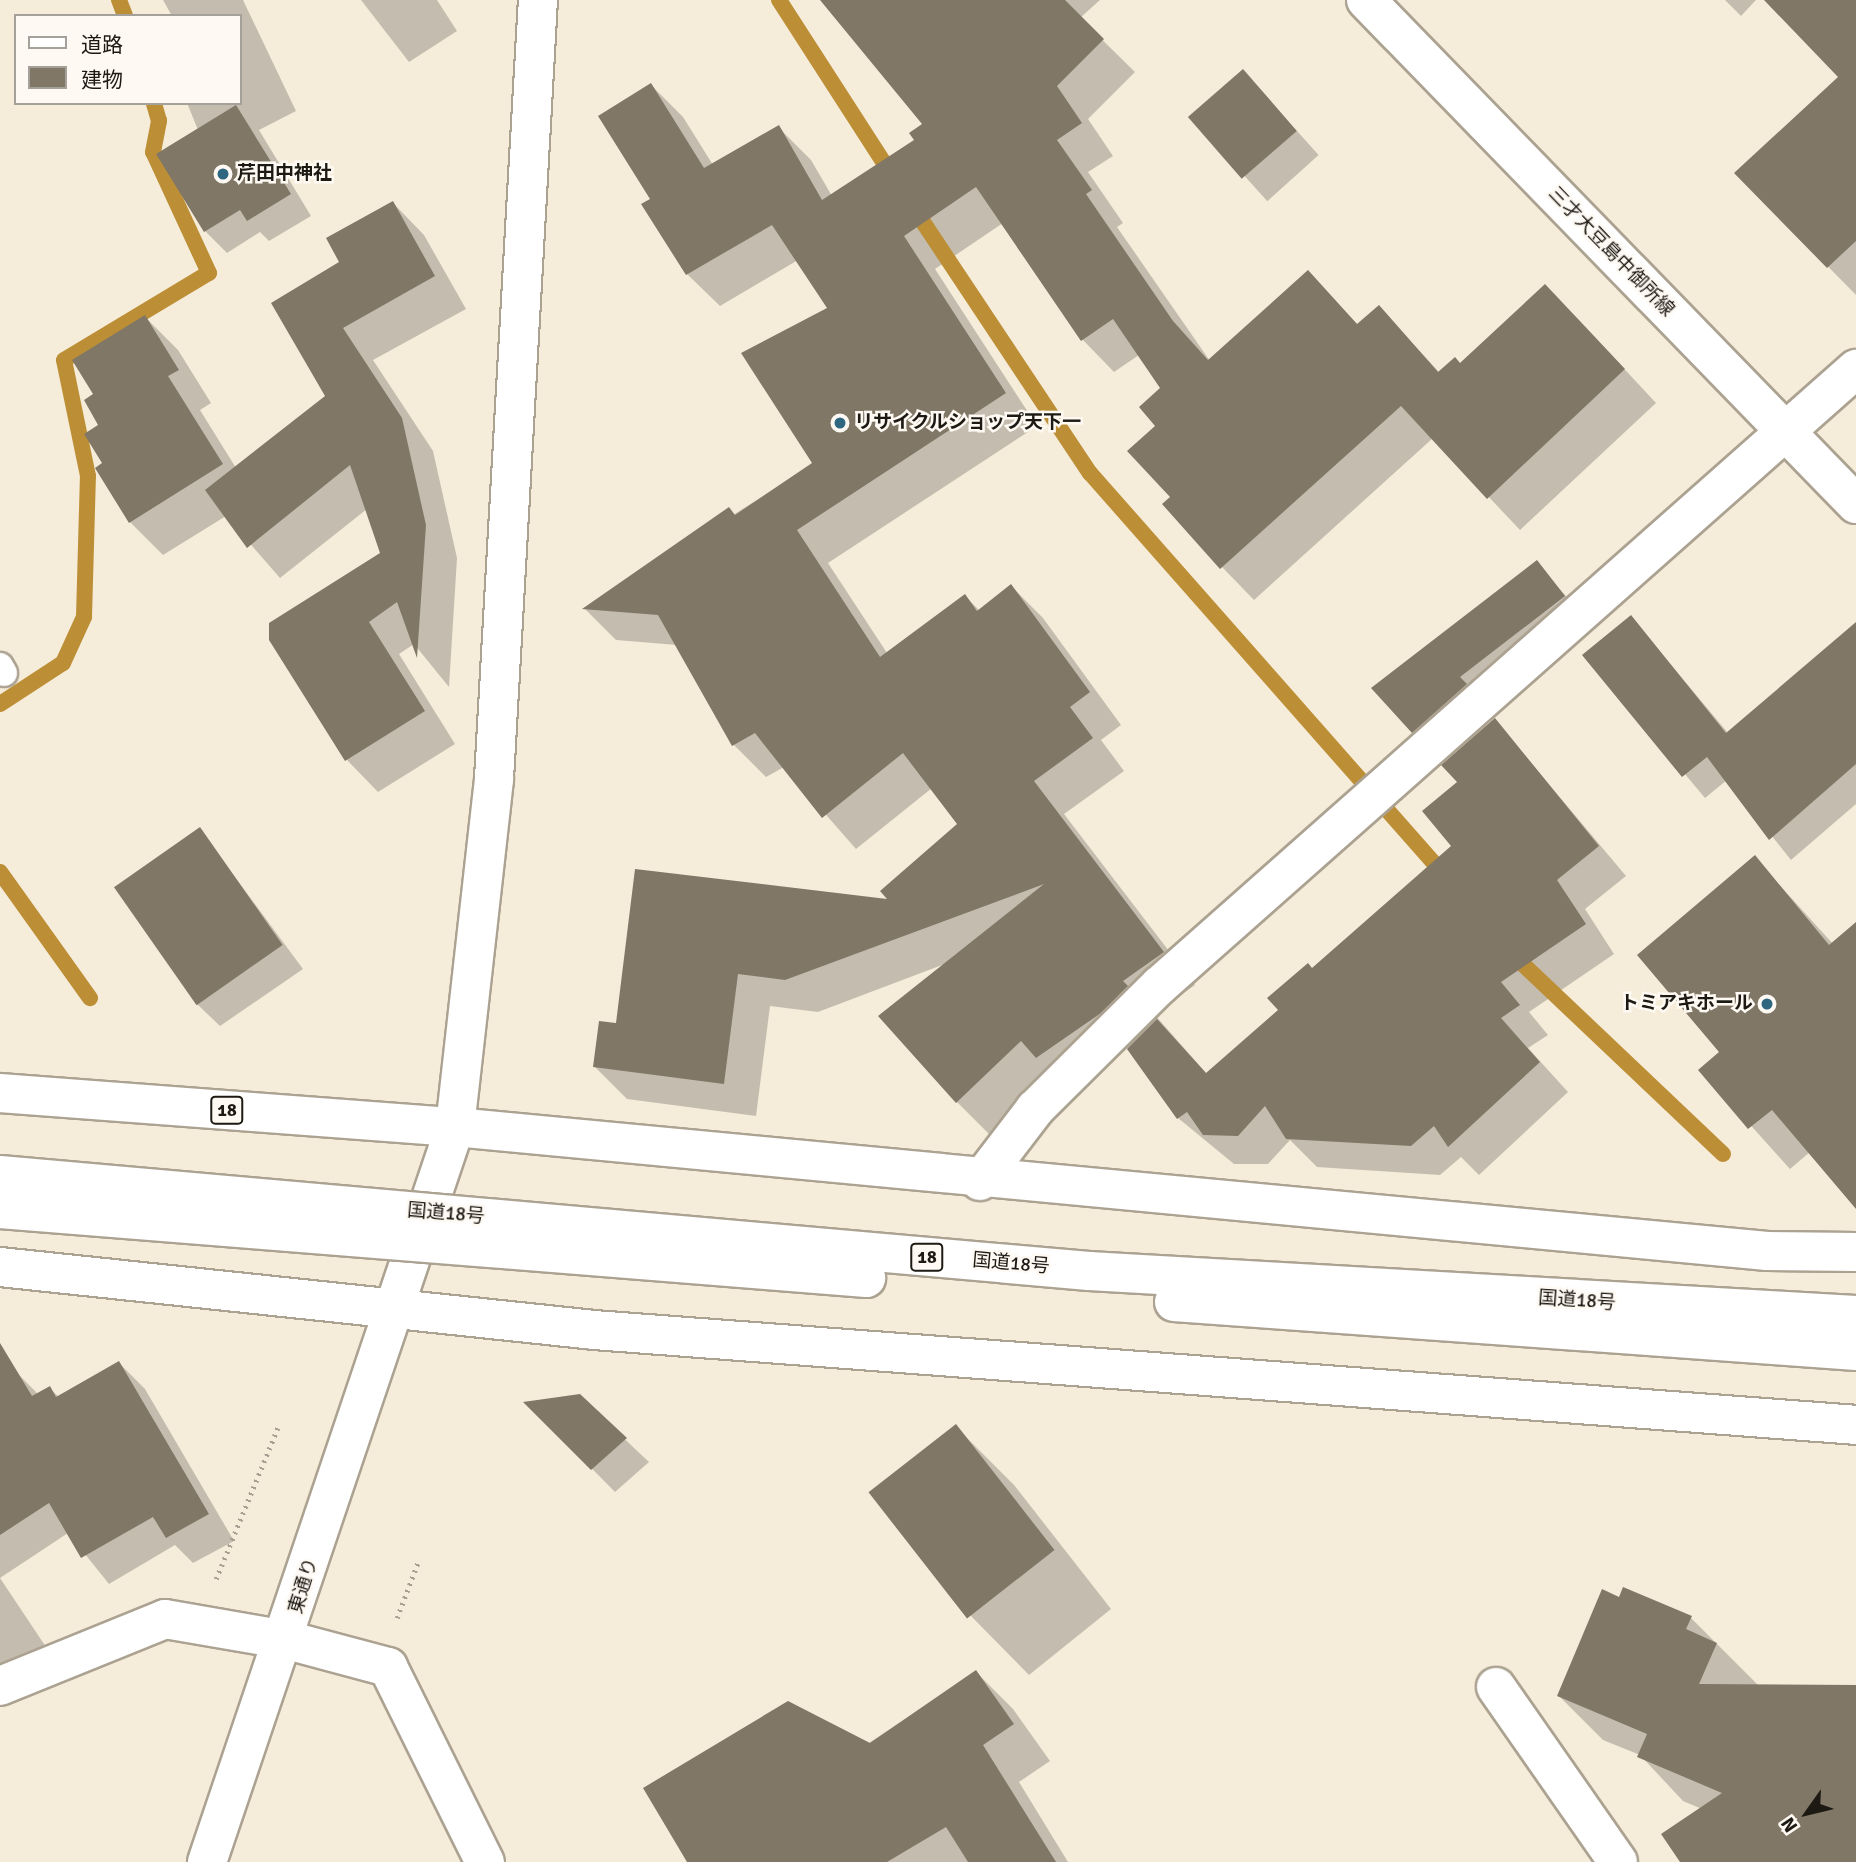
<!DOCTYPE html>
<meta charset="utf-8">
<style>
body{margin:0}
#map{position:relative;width:1856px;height:1862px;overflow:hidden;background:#f6ecda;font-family:Signika,"Noto Sans JP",sans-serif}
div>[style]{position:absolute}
.shadow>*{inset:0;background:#0003;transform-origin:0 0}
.stream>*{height:16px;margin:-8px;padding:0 8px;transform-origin:8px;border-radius:8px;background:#bc8f36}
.building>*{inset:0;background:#807767;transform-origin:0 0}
.path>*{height:4.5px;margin-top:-2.25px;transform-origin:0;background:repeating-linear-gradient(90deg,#a7a092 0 2px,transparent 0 7px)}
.roads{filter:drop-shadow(2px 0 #aca291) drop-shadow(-2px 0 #aca291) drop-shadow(0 2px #aca291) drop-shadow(0 -2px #aca291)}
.lane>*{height:26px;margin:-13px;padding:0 13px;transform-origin:13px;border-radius:13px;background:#fff}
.street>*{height:38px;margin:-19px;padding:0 19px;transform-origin:19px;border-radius:19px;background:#fff}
.secondary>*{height:38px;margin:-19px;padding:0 19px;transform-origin:19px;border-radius:19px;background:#fff}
.highway>*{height:38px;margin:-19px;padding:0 19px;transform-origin:19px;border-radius:19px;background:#fff}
.bridges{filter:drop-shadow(2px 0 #aca291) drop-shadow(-2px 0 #aca291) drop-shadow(0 2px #aca291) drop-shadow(0 -2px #aca291)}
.highway-bridge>*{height:38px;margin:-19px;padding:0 19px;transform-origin:19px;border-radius:19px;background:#fff}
.dots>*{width:19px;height:19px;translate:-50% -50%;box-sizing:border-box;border:4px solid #fefaf3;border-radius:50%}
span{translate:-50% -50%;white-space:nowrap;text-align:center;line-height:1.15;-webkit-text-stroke:5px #fefaf3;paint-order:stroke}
.shield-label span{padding:2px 5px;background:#fefaf3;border:2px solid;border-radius:5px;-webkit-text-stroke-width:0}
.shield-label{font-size:18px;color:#1d1a14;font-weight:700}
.poi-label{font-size:19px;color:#1d1a14;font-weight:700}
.left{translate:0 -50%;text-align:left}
.right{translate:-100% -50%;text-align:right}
.street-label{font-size:19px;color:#1d1a14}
.legend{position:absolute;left:14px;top:14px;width:228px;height:91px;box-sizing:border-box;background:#fefaf3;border:2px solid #a4a09a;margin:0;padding:9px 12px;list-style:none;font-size:21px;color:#1d1a14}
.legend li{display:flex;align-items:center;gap:14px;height:35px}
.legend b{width:35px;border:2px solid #a4a09a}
.north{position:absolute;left:1772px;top:1778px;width:70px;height:70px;-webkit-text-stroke:5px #fefaf3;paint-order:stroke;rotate:236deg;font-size:19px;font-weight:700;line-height:28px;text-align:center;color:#1d1a14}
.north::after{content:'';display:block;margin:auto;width:24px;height:32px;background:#1d1a14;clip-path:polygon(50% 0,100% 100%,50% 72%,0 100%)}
</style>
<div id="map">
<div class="shadow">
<i style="clip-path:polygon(163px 0,243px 0,296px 111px,259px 130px,311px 216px,269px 241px,260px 232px,227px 253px,205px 231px,158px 155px,198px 130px,187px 103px,240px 103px,240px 16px,172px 16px)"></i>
<i style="clip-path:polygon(361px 0,437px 0,457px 31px,409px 62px)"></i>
<i style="clip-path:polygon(822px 0,1100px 0,1080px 18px,1135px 72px,1088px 119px,1113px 156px,1088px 172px,1123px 223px,1117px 227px,1210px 361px,1308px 272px,1358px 325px,1379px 307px,1440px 373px,1577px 318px,1656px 403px,1520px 530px,1433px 438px,1254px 600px,1222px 567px,1172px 497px,1157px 426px,1162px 388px,1139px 355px,1114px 372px,1082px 339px,1003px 223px,935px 269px,1037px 426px,828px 563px,887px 653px,965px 596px,980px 611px,1011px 586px,1043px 618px,1121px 725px,1101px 740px,1124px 771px,1064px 814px,1195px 985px,1154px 1014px,1207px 1074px,1280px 1010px,1312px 970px,1453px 847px,1459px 782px,1495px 720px,1626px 876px,1585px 909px,1614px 954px,1529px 1012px,1548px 1035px,1528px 1048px,1568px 1092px,1479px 1175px,1461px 1157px,1440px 1175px,1317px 1167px,1290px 1140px,1268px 1164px,1234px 1164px,1178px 1118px,1128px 1048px,1069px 1090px,1053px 1074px,989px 1134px,957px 1102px,942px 965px,818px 1012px,770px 1006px,756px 1116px,627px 1099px,595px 1067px,618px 1025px,891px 901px,960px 825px,932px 788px,856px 849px,784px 767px,766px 777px,734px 745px,677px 645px,616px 640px,585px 609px,815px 463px,829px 308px,798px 260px,720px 306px,687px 274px,653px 200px,651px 85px,683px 117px,713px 165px,779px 128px,811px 160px,832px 196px,916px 140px,924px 124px)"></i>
<i style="clip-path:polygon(1725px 0,1756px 0,1741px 16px)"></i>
<i style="clip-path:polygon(1766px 0,1856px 0,1856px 295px,1736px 173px,1841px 77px)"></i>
<i style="left:1243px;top:71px;width:113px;height:69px;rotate:48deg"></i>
<i style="clip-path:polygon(393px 203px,424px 235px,466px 309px,373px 360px,433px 451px,457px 558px,449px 687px,414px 644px,399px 654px,455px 744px,378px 792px,347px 760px,271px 640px,382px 554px,367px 509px,280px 578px,226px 516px,163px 555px,130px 522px,105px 463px,95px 395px,145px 317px,178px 350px,211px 403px,200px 410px,236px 468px,328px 397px,341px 262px)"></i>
<i style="clip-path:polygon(1537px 563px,1584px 617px,1433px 751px,1413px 732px)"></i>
<i style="clip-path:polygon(1631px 617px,1728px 733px,1856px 651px,1856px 804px,1791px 860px,1727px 780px,1705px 798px,1585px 655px)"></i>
<i style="clip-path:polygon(200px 830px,303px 969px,220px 1026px,197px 1004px)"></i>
<i style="clip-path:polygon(1755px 858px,1833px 944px,1856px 924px,1856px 1205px,1810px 1152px,1790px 1169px,1701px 1070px,1721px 1053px)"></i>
<i style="clip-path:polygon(119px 1363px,145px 1389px,234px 1541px,193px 1563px,175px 1545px,109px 1584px,68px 1533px,0 1578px,0 1380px,15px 1371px,38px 1394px,49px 1388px,59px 1397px)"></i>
<i style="clip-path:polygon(579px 1396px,649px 1462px,615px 1492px,527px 1403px)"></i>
<i style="clip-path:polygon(955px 1426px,1014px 1485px,1111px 1609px,1029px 1675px,971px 1616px)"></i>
<i style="clip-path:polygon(0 1578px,50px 1653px,0 1687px)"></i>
<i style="clip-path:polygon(1620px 1600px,1691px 1618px,1759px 1686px,1856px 1687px,1856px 1862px,1682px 1862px,1702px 1809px,1683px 1801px,1640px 1755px,1603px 1740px,1559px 1696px)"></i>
<i style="clip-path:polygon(976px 1672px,1013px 1709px,1050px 1761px,1019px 1782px,1068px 1862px,689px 1862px)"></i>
</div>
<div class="stream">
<i style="left:119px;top:0;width:17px;rotate:69deg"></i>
<i style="left:779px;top:0;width:211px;rotate:57.2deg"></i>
<i style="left:913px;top:207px;width:320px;rotate:56.4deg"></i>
<i style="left:1090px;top:473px;width:540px;rotate:48.6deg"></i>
<i style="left:0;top:704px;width:75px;rotate:-33.1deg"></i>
<i style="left:63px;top:663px;width:51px;rotate:-65.5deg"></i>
<i style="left:84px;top:617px;width:141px;rotate:-88.4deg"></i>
<i style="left:88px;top:476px;width:118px;rotate:-101.7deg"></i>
<i style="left:64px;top:360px;width:169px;rotate:-31deg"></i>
<i style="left:209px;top:273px;width:133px;rotate:-114.8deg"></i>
<i style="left:153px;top:152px;width:32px;rotate:-79deg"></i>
<i style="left:159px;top:121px;width:19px;rotate:-106deg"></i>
<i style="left:0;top:872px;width:155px;rotate:54.5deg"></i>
<i style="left:1509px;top:951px;width:295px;rotate:43.5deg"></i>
</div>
<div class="building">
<i style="clip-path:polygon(820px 0,1065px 0,1104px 39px,1057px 86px,1082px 123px,1057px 140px,1092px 190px,1086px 194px,1173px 321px,1208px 360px,1308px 270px,1357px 324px,1379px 305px,1438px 372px,1455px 357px,1460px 363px,1545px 284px,1625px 369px,1487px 499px,1401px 406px,1220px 569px,1162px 504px,1170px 497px,1127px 451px,1155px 426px,1139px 407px,1160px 388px,1113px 319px,1081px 341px,976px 187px,904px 236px,1006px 393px,797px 530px,880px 657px,965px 594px,977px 611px,1011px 584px,1090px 692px,1070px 707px,1093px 738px,1034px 781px,1164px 952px,1123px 981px,1128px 986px,1101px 1013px,1036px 1058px,1021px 1041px,956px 1103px,878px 1016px,1044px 884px,785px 980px,738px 974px,724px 1084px,593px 1067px,599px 1021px,616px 1023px,635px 869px,887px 899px,880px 891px,957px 824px,903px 753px,822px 818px,755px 733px,732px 746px,658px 615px,582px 609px,729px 507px,735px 515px,812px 463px,741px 353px,827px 308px,772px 225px,686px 275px,641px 204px,650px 199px,598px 116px,651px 83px,704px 168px,779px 125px,822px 200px,914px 140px,909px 133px,922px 124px)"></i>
<i style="clip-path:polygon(1764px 0,1856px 0,1856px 241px,1827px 268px,1734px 173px,1838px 77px)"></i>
<i style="left:1243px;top:69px;width:82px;height:73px;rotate:49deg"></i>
<i style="clip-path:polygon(236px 105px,291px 194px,247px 221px,240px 210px,204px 232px,156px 154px)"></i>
<i style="clip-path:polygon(393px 201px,435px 276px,343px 328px,402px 418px,426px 525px,417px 658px,397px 602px,369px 622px,425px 711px,345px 761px,269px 640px,269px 623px,380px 553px,350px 465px,247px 548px,205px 490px,325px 396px,271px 303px,339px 262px,326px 238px)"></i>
<i style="clip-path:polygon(145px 315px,179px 370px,168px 376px,223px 464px,129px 523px,95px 468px,102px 463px,84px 434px,98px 425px,84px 400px,93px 394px,72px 360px)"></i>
<i style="clip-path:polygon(1537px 560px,1565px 596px,1460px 677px,1467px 684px,1412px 733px,1371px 688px)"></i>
<i style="clip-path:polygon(1631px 615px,1726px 733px,1856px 622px,1856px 764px,1769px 840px,1707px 757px,1682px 777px,1582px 655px)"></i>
<i style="clip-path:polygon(1495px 718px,1599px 846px,1557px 880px,1586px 924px,1501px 982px,1520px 1005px,1501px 1018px,1540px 1062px,1448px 1147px,1434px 1126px,1411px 1146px,1286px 1139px,1265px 1106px,1238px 1136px,1203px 1135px,1187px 1112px,1177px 1119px,1127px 1049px,1157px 1019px,1206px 1073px,1278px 1010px,1267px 998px,1308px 963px,1312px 968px,1451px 846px,1422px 811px,1457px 782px,1441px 765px)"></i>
<i style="left:200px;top:827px;width:144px;height:105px;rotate:55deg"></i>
<i style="clip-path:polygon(1755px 855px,1829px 945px,1856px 922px,1856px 1209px,1772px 1110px,1748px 1129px,1698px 1070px,1719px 1052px,1637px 955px)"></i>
<i style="clip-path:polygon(0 1343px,32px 1396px,50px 1386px,56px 1397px,119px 1361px,209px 1514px,166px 1538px,153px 1517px,81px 1558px,49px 1503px,0 1535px)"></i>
<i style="clip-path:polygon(580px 1394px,627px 1438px,591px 1470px,523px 1402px)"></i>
<i style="left:956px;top:1424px;width:160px;height:111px;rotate:52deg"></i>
<i style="clip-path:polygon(1623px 1587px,1692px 1616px,1686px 1629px,1717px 1643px,1699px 1684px,1856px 1685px,1856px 1862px,1680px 1862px,1661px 1834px,1722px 1793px,1637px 1757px,1647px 1734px,1557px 1696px,1602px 1589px,1619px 1597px)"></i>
<i style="clip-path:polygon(976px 1670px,1014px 1724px,983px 1745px,1056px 1862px,968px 1862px,946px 1827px,887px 1862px,687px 1862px,643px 1788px,788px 1701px,870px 1743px)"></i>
</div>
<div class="path">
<i style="left:216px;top:1579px;width:164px;rotate:-67.8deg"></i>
<i style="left:397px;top:1618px;width:60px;rotate:-69.4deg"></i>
</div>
<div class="roads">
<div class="lane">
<i style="left:0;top:666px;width:8px;rotate:60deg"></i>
</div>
<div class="street">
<i style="left:980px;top:1181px;width:91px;rotate:-52.6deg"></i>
<i style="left:1035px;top:1109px;width:175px;rotate:-44.8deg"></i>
<i style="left:1159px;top:986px;width:931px;rotate:-41.52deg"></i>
<i style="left:0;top:1686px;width:178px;rotate:-22.1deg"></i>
<i style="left:165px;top:1619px;width:124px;rotate:9.8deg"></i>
<i style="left:287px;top:1640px;width:105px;rotate:15deg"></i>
<i style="left:388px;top:1667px;width:218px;rotate:63.6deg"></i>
<i style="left:1496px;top:1687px;width:213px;rotate:55.1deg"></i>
</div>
<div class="secondary">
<i style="left:1366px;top:0;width:703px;rotate:45.81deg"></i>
<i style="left:207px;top:1862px;width:776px;rotate:-71.35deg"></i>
<i style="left:455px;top:1127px;width:350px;rotate:-83.6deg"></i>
<i style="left:494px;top:779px;width:780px;rotate:-86.77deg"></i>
</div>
<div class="highway">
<i style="left:0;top:1093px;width:456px;rotate:4.3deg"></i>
<i style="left:455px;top:1127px;width:1318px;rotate:5.4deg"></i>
<i style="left:1767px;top:1251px;width:89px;rotate:0.6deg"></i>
<i style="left:0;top:1267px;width:597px;rotate:6.05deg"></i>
<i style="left:594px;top:1330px;width:1266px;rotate:4.3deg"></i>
</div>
</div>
<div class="bridges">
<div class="highway-bridge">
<i style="left:0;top:1175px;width:1093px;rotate:5.04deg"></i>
<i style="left:1089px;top:1271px;width:768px;rotate:3.28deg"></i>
<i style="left:0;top:1209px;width:869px;rotate:4.56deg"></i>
<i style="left:1174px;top:1302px;width:684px;rotate:4.11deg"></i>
</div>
</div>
<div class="dots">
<i style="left:223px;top:174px;background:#2f6781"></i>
<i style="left:840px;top:423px;background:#2f6781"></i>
<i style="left:1767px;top:1004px;background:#2f6781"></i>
</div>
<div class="shield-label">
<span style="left:227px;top:1110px">18</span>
<span style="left:927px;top:1257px">18</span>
</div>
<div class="poi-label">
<span class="left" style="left:237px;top:174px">芹田中神社</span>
<span class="left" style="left:854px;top:423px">リサイクルショップ天下一</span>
<span class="right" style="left:1753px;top:1004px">トミアキホール</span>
</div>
<div class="street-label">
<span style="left:1611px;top:252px;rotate:46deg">三才大豆島中御所線</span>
<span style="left:446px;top:1214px;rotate:5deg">国道18号</span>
<span style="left:1011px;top:1264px;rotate:5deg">国道18号</span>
<span style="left:1577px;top:1301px;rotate:4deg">国道18号</span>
<span style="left:304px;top:1586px;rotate:-73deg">東通り</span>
</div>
<ul class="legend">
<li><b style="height:9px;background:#fff"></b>道路</li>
<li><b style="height:19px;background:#807767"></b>建物</li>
</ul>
<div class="north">N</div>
</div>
